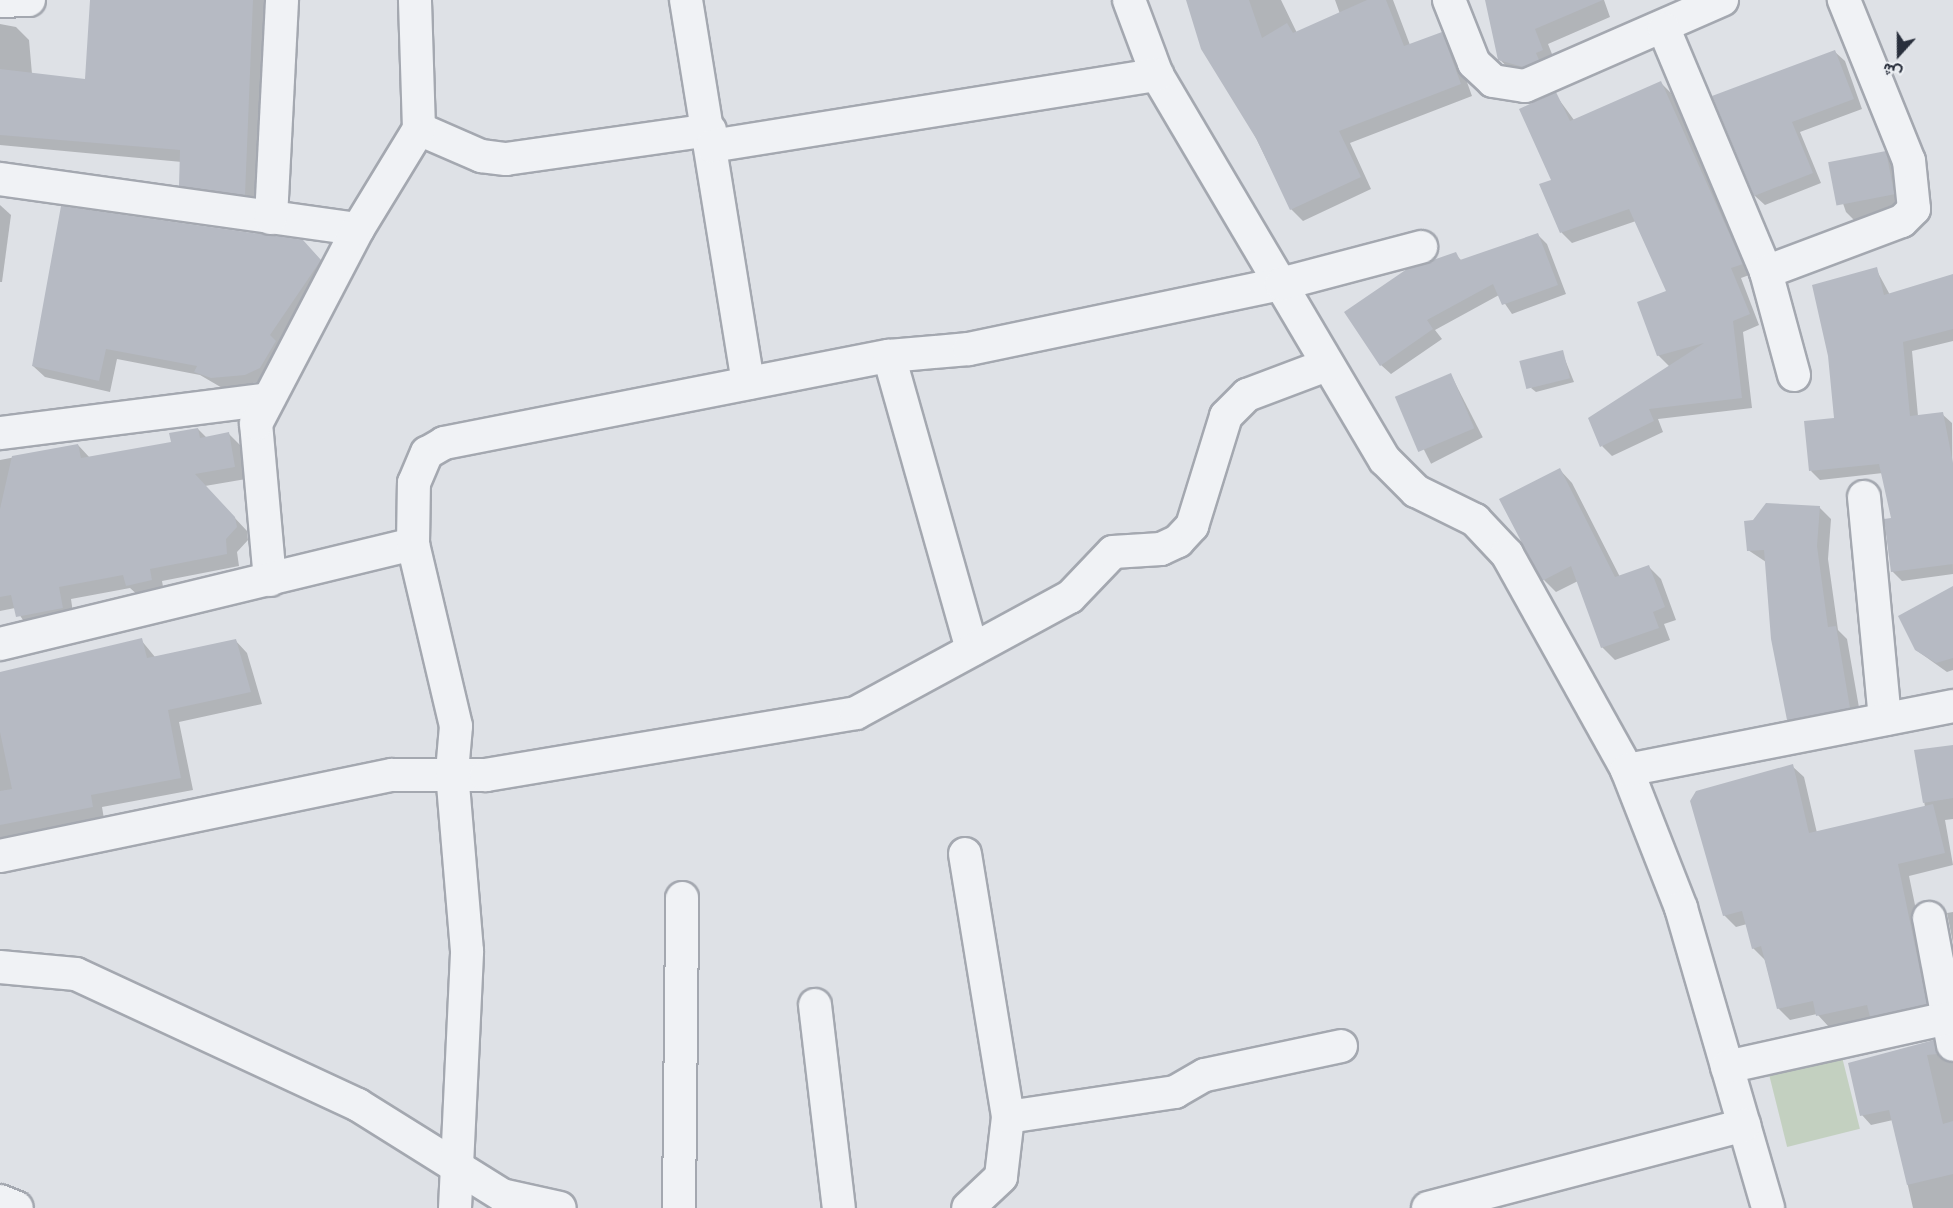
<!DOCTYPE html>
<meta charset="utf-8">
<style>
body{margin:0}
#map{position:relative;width:1953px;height:1208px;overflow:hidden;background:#dee1e6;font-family:"Alegreya Sans",Vazirmatn,sans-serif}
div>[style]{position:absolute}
.green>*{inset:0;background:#c3d0c0;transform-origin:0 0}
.shadow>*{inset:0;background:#0003;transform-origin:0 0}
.building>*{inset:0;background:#b6bac3;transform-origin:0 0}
.roads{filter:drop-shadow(2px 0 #a4a8b0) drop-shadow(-2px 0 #a4a8b0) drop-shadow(0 2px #a4a8b0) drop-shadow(0 -2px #a4a8b0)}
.minor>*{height:32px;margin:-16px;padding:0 16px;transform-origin:16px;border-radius:16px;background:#f0f2f5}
span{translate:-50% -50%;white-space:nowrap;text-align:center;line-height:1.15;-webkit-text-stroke:6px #edf0f4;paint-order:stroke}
.north{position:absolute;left:1869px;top:24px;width:60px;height:60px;-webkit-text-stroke:4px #edf0f4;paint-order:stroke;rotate:201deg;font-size:16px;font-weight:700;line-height:24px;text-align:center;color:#292f3c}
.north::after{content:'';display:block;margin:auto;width:21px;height:27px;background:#292f3c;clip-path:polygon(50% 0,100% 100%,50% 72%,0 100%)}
</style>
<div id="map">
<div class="green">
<i style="left:1842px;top:1057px;width:74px;height:75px;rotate:76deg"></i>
</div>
<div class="shadow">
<i style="clip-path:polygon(91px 0,277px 0,257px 207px,194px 198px,181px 185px,182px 162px,0 145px,0 24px,16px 27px,29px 40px,32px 74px,87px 80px)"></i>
<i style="clip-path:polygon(1188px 0,1281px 0,1297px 33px,1340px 14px,1335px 0,1393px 0,1410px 45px,1442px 34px,1454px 46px,1472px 96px,1350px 143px,1371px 189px,1303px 221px,1291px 209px)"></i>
<i style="clip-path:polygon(1487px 0,1604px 0,1610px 17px,1548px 44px,1556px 64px,1514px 73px,1499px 59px)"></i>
<i style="clip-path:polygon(1835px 52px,1845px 61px,1862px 109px,1800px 132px,1821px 183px,1765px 205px,1755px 196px,1714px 97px)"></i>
<i style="clip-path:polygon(1661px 83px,1671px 93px,1752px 274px,1741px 278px,1759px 325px,1743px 332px,1752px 408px,1658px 419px,1663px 432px,1612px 456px,1602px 446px,1670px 367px,1658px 355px,1668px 292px,1636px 221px,1572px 243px,1562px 233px,1541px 185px,1553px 181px,1555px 94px,1574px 120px)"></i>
<i style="clip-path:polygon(1885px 153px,1895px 163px,1903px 204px,1855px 221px,1846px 212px,1832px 172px)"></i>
<i style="clip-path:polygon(0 205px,11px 215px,2px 282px,0 282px)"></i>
<i style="clip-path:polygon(1538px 235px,1547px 244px,1566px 294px,1512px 314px,1499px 295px,1435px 330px,1442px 339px,1391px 374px,1381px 365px,1455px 254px,1462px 261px)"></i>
<i style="clip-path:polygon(314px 253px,331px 272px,271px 379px,224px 389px,200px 375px,117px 359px,110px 392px,45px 377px,33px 366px)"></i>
<i style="clip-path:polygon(1876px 269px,1890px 295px,1953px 275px,1953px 341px,1912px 351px,1918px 416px,1942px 414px,1952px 423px,1953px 574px,1902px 581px,1892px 571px,1892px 519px,1883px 473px,1820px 480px,1811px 471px,1836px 419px)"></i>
<i style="clip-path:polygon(1562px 352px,1574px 382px,1536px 392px,1531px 388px)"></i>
<i style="left:1451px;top:375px;width:70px;height:58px;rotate:63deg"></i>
<i style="clip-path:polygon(198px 429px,207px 438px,229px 434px,241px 446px,246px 479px,205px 486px,247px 531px,248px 540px,237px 552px,239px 566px,162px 581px,164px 592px,140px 597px,130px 588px,71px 599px,74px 620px,29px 629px,15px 608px,0 611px,0 460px,78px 445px,90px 458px,172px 443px)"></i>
<i style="clip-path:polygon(1560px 470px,1572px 483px,1620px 577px,1649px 567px,1661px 579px,1676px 620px,1664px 624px,1670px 640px,1615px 660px,1602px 647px,1578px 581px,1556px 592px,1544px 580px)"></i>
<i style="clip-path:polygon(1819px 507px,1831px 519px,1828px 559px,1838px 630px,1847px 639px,1861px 719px,1800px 731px,1788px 720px,1766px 562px,1748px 550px)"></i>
<i style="clip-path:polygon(1953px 588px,1953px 670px,1947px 672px,1916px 650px)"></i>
<i style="clip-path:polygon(141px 640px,155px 657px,235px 640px,247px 653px,262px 704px,179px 722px,193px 790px,102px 807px,104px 819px,0 839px,0 674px)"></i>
<i style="clip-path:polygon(1953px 746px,1953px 819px,1945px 820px,1953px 865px,1909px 876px,1938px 1016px,1883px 1028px,1872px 1017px,1829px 1027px,1817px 1014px,1790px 1020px,1778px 1008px,1765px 960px,1753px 948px,1747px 924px,1736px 927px,1724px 915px,1792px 766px,1804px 777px,1817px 833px,1925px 807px,1916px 751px)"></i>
<i style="clip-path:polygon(1953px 912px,1953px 943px,1947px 913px)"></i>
<i style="clip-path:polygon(1933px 1041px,1953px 1062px,1953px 1208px,1913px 1208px,1893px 1120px,1871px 1125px,1862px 1115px)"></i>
</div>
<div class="building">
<i style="clip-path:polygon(90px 0,253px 0,245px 195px,179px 186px,180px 150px,0 135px,0 69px,85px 79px)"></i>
<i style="clip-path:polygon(1186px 0,1249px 0,1262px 38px,1287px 23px,1293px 33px,1367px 0,1386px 0,1404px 46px,1442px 32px,1461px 84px,1339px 131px,1361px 177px,1290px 210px,1257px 140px,1201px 49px)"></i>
<i style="clip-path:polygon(1485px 0,1603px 0,1535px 29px,1543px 50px,1536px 53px,1539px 60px,1523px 67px,1498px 60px)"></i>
<i style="clip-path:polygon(1835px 50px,1854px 99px,1792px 122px,1813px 173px,1754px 196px,1712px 96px)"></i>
<i style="clip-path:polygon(1661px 81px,1743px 264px,1731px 268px,1750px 314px,1733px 321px,1742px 398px,1649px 409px,1654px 421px,1600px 447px,1588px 418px,1704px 343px,1657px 356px,1637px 302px,1666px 291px,1629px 209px,1560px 233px,1539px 184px,1551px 180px,1519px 109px,1556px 92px,1570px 121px)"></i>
<i style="left:1886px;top:151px;width:44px;height:59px;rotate:79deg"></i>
<i style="clip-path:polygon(61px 206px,303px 240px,321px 260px,270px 335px,276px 341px,260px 368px,245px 375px,211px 378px,194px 372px,197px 366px,106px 349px,99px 381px,32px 366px)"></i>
<i style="clip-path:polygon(1538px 233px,1558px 285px,1502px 305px,1493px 284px,1427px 320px,1433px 329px,1380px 366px,1344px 312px,1407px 269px,1456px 252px,1460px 260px)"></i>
<i style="clip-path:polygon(1877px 267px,1884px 295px,1953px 274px,1953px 329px,1903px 342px,1910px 416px,1943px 412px,1953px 463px,1953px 564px,1891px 572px,1884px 519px,1891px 518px,1879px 464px,1809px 471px,1804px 421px,1834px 418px,1828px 356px,1812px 285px)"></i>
<i style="left:1563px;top:350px;width:29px;height:45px;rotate:76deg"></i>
<i style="left:1451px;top:373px;width:60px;height:61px;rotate:67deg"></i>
<i style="clip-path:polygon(198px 428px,200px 438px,229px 432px,235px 467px,195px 474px,235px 517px,237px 527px,226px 539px,227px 554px,150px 569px,152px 580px,126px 586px,123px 575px,59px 587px,63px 608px,16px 617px,11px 595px,0 597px,0 509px,12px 456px,78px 444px,81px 458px,171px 442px,169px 433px)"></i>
<i style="clip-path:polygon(1560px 468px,1615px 577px,1649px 565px,1665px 607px,1653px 612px,1659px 628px,1601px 648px,1571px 566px,1542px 581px,1499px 499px)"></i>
<i style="clip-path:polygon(1766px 503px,1820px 506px,1817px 546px,1828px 627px,1836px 626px,1850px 708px,1787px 720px,1771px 639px,1764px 550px,1747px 551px,1744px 521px,1753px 520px)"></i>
<i style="clip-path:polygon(1953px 586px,1953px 658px,1936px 663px,1915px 650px,1898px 616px)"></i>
<i style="clip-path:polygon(142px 638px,147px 658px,236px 639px,251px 692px,168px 710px,181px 778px,91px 795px,93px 807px,0 825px,0 791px,12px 789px,0 732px,0 672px)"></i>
<i style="clip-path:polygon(1953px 745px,1953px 798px,1923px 803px,1914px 750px)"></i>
<i style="clip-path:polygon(1793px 764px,1809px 833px,1933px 804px,1945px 853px,1898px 864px,1927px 1004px,1870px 1017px,1867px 1005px,1816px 1016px,1813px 1001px,1777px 1009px,1761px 946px,1752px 949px,1742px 911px,1723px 916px,1690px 801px,1696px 791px)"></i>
<i style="clip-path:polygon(1934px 1040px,1938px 1054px,1927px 1055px,1943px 1124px,1953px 1121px,1953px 1174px,1907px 1185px,1889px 1110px,1860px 1116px,1848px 1063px)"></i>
</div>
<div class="roads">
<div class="minor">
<i style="left:686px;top:0;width:388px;rotate:80.8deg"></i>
<i style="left:1129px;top:0;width:80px;rotate:69.5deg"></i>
<i style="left:1157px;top:75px;width:447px;rotate:59.4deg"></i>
<i style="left:1385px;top:460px;width:44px;rotate:45deg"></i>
<i style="left:1416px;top:491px;width:66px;rotate:26.2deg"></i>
<i style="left:1475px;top:520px;width:47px;rotate:46.7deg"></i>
<i style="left:1507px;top:554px;width:247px;rotate:60.9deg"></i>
<i style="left:1627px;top:770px;width:148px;rotate:68.6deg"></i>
<i style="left:1681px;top:908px;width:312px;rotate:73.8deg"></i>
<i style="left:1449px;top:0;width:68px;rotate:68.4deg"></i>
<i style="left:1474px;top:63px;width:26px;rotate:43deg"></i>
<i style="left:1493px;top:81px;width:32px;rotate:9deg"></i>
<i style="left:1525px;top:86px;width:215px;rotate:-23.6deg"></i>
<i style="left:0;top:1px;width:29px;rotate:-2deg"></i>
<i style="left:1664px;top:29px;width:264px;rotate:67.2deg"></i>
<i style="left:419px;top:129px;width:68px;rotate:23.5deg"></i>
<i style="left:481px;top:156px;width:25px;rotate:7deg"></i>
<i style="left:506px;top:159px;width:206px;rotate:-8.1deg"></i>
<i style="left:712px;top:146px;width:451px;rotate:-9.1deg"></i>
<i style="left:0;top:179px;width:361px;rotate:8deg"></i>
<i style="left:271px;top:218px;width:218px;rotate:-87.1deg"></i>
<i style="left:889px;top:356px;width:305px;rotate:74.2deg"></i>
<i style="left:1794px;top:375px;width:107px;rotate:-105.2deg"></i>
<i style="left:1766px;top:272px;width:145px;rotate:-20.6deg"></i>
<i style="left:1902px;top:221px;width:17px;rotate:-45deg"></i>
<i style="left:1914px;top:209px;width:48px;rotate:-95.9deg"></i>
<i style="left:1909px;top:161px;width:174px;rotate:-112deg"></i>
<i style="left:0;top:433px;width:265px;rotate:-7.2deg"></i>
<i style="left:1864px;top:497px;width:223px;rotate:84.6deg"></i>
<i style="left:270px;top:580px;width:157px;rotate:-95.1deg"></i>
<i style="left:256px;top:424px;width:220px;rotate:-62.4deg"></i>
<i style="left:358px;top:229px;width:117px;rotate:-58.6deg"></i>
<i style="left:419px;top:129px;width:129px;rotate:-91.8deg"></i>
<i style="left:0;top:644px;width:425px;rotate:-13.6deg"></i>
<i style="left:1627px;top:770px;width:332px;rotate:-11.1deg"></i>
<i style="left:965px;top:854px;width:266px;rotate:80.7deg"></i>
<i style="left:1008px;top:1117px;width:60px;rotate:96.7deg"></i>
<i style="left:1001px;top:1177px;width:45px;rotate:136.8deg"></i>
<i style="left:0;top:856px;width:400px;rotate:-11.7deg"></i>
<i style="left:392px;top:775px;width:94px"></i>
<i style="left:486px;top:775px;width:375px;rotate:-9.5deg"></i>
<i style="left:856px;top:713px;width:243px;rotate:-28.5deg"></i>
<i style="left:1070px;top:597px;width:62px;rotate:-46.3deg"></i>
<i style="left:1113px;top:552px;width:48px;rotate:-3.6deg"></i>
<i style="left:1161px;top:549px;width:19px;rotate:-25deg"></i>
<i style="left:1178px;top:541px;width:21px;rotate:-47deg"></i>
<i style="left:1192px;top:526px;width:115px;rotate:-72.8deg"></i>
<i style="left:1226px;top:416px;width:30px;rotate:-45deg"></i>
<i style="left:1247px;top:395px;width:85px;rotate:-20.6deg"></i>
<i style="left:1929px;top:918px;width:129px;rotate:79.3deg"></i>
<i style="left:0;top:967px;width:76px;rotate:5.3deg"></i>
<i style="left:76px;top:974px;width:311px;rotate:24.9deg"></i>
<i style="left:358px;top:1105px;width:170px;rotate:32deg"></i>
<i style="left:502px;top:1195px;width:59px;rotate:12.6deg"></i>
<i style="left:815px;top:1005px;width:204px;rotate:83.3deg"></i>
<i style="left:1727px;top:1067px;width:226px;rotate:-12.5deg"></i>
<i style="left:1008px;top:1117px;width:169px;rotate:-8.5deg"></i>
<i style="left:1175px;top:1092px;width:34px;rotate:-30deg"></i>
<i style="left:1205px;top:1075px;width:139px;rotate:-12deg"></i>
<i style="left:0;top:1201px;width:18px;rotate:22deg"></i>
<i style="left:455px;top:1208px;width:257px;rotate:-87.3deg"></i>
<i style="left:467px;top:951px;width:180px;rotate:-94.8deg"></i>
<i style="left:452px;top:772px;width:46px;rotate:-85deg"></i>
<i style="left:456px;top:726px;width:187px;rotate:-103.3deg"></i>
<i style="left:413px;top:544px;width:61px;rotate:-89.1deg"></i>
<i style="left:414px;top:483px;width:33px;rotate:-67deg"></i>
<i style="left:427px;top:453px;width:20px;rotate:-30deg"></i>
<i style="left:444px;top:443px;width:453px;rotate:-11.1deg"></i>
<i style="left:889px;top:356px;width:80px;rotate:-5deg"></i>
<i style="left:969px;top:349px;width:319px;rotate:-11.8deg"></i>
<i style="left:1281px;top:284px;width:145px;rotate:-14.8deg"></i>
<i style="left:679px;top:1208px;width:310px;rotate:-89.4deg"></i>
<i style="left:1428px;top:1208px;width:327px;rotate:-14.7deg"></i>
</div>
</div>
<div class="north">ش</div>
</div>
